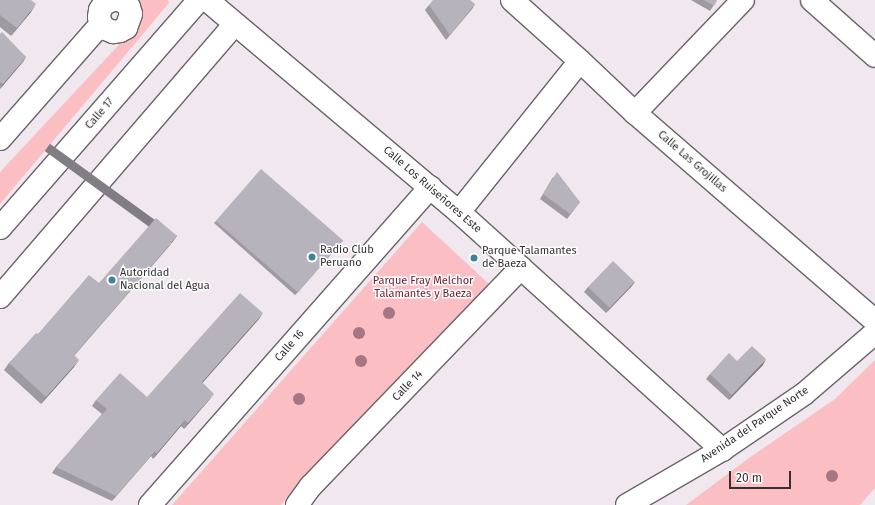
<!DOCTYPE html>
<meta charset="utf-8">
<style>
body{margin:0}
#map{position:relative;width:875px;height:505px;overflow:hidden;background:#f0e7ef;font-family:"Fira Sans",sans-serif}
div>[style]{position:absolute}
.green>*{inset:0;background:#fbbec3}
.roads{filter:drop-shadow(1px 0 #6c646b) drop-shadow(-1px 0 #6c646b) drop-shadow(0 1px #6c646b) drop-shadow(0 -1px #6c646b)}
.minor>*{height:22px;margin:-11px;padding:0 11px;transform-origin:11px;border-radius:11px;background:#fff}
.major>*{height:22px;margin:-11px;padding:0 11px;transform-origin:11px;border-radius:11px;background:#fff}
.trees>*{width:12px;height:12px;margin:-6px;border-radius:50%;background:#a77683}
.wall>*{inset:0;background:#9d9aa2}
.shaded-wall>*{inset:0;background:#807d84;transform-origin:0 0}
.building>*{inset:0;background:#b7b3bc;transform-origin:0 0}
.dots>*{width:11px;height:11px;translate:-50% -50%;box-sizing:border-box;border:2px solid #fff;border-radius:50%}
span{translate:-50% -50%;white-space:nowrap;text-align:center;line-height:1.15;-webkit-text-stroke:3px #fff;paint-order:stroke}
.street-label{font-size:11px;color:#332f32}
.poi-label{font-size:11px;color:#332f32}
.left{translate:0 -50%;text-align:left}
.park-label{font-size:11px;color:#6c1a2b}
.scale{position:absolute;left:729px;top:471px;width:62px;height:18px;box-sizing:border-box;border:2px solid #332f32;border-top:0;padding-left:5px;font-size:12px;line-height:14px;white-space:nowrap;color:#332f32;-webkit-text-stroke:3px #fff;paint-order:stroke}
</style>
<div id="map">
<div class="green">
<i style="clip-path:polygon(134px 0,168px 0,169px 3px,0 204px,0 172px,142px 20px,140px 6px)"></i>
<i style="clip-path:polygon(422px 222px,489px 284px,303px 477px,281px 505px,172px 505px)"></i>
<i style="clip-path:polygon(875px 360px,875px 488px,860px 505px,686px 505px,749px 458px,835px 399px)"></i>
</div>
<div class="roads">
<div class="minor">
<i style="left:113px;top:0;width:10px;rotate:156deg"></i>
<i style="left:104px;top:4px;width:7px;rotate:124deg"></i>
<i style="left:100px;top:10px;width:7px;rotate:98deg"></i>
<i style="left:99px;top:17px;width:7px;rotate:74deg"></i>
<i style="left:101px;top:24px;width:7px;rotate:45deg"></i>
<i style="left:106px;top:29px;width:8px;rotate:23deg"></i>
<i style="left:113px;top:32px;width:7px;rotate:-8deg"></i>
<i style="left:120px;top:31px;width:7px;rotate:-27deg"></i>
<i style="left:126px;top:28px;width:15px;rotate:-70deg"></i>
<i style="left:131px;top:14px;width:7px;rotate:-106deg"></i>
<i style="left:129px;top:7px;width:7px;rotate:-135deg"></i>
<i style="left:124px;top:2px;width:6px;rotate:-162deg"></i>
<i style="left:207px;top:0;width:329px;rotate:40.1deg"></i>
<i style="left:459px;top:212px;width:355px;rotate:42.1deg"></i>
<i style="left:512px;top:0;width:91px;rotate:41.9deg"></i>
<i style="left:580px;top:61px;width:76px;rotate:43.4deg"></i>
<i style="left:635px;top:113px;width:318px;rotate:40.9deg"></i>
<i style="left:812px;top:0;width:84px;rotate:41.6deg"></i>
<i style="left:635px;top:113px;width:156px;rotate:-46.3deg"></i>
<i style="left:0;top:139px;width:153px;rotate:-48.7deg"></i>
<i style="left:459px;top:212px;width:193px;rotate:-51.3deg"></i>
<i style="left:0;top:228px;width:303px;rotate:-48.9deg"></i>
<i style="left:0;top:297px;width:360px;rotate:-49.3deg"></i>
<i style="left:150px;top:505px;width:424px;rotate:-48.6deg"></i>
<i style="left:297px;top:505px;width:24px;rotate:-54deg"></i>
<i style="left:311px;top:486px;width:303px;rotate:-46.1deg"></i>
</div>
<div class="major">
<i style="left:627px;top:505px;width:110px;rotate:-30.1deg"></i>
<i style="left:722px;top:450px;width:99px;rotate:-34.3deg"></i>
<i style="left:804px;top:394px;width:94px;rotate:-40.7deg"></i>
</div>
</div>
<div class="trees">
<i style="left:389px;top:313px"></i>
<i style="left:359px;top:333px"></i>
<i style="left:361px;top:361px"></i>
<i style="left:299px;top:399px"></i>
<i style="left:832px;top:476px"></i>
</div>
<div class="wall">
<i style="clip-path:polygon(0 0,31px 12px,11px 36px,0 27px)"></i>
<i style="clip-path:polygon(691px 0,717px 0,710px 11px)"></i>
<i style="clip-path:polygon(475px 4px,446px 40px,425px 10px,429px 5px)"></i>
<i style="clip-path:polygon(0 34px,26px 57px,0 89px)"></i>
<i style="clip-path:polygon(553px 177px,580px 202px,567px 219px,540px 199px)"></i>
<i style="clip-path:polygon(216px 221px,341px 243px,295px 295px,214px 223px)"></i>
<i style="clip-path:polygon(172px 243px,74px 356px,74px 367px,41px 404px,4px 370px,9px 363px,38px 334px,99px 283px)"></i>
<i style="clip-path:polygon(635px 282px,631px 287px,606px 313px,584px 292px,588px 287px)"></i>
<i style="clip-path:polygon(259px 319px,202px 383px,210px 399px,184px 429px,181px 426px,153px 459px,151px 456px,112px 501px,52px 473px,56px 467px,102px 414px,92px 406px,96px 400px,147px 397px)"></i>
<i style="clip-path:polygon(737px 361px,763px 365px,729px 400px,706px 379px,710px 374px)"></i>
</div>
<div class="shaded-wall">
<i style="clip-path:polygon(36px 4px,31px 12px,11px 36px,17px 28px)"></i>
<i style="clip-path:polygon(475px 4px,472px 9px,446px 40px,450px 35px)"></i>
<i style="clip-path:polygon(26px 57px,23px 62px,0 89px,3px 84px)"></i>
<i style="left:177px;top:236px;width:9px;height:157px;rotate:126deg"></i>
<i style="clip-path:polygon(343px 241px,341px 243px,295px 295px,297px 292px)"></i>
<i style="clip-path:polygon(635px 282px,631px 287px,606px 313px,610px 308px)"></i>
<i style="clip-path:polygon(263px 313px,259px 319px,198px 388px,202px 382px)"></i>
<i style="clip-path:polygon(766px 359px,763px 365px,729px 400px,732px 395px)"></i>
<i style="clip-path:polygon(79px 360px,74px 367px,41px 404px,46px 397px)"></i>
<i style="clip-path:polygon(214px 394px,210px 399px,184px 429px,188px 423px)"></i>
<i style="clip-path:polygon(185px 420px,181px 426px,153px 459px,157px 453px)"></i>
<i style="clip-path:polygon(155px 451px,151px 456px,112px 501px,116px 496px)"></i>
</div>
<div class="building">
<i style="clip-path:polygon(0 0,31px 0,36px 4px,17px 28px,0 15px)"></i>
<i style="clip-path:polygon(433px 0,470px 0,475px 4px,450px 35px,429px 5px)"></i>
<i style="clip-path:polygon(704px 0,717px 0,714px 6px)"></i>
<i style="clip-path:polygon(2px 32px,26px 57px,3px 84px,0 82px,0 34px)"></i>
<i style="left:261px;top:169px;width:109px;height:69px;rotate:41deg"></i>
<i style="clip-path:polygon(557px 172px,580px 202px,570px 214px,543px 194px)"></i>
<i style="clip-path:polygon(156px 218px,177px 236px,74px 355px,79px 360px,46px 397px,9px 363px,36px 333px,38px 334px,89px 275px,99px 283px)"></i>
<i style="left:613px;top:261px;width:30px;height:36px;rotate:44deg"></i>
<i style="clip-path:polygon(240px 293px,263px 313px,202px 382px,214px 394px,188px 423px,185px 420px,157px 453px,155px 451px,116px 496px,56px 467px,107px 409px,96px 400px,120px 373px,147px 397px)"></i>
<i style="clip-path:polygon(752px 346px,766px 359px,732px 395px,710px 374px,729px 353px,737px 361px)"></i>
</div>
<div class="dots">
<i style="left:312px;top:257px;background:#438296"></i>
<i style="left:474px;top:258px;background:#438296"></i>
<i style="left:112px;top:280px;background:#438296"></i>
</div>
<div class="street-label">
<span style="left:100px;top:114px;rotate:-49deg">Calle 17</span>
<span style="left:692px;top:162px;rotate:41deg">Calle Las Grojillas</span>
<span style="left:432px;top:190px;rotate:41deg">Calle Los Ruiseñores Este</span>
<span style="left:290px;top:346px;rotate:-49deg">Calle 16</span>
<span style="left:408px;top:386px;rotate:-46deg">Calle 14</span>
<span style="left:755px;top:425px;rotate:-34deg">Avenida del Parque Norte</span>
</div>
<div class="poi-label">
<span class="left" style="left:320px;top:257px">Radio Club<br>Peruano</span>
<span class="left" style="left:482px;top:258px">Parque Talamantes<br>de Baeza</span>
<span class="left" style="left:120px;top:280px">Autoridad<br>Nacional del Agua</span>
</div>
<div class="park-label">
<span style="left:423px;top:288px">Parque Fray Melchor<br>Talamantes y Baeza</span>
</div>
<div class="scale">20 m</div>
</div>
